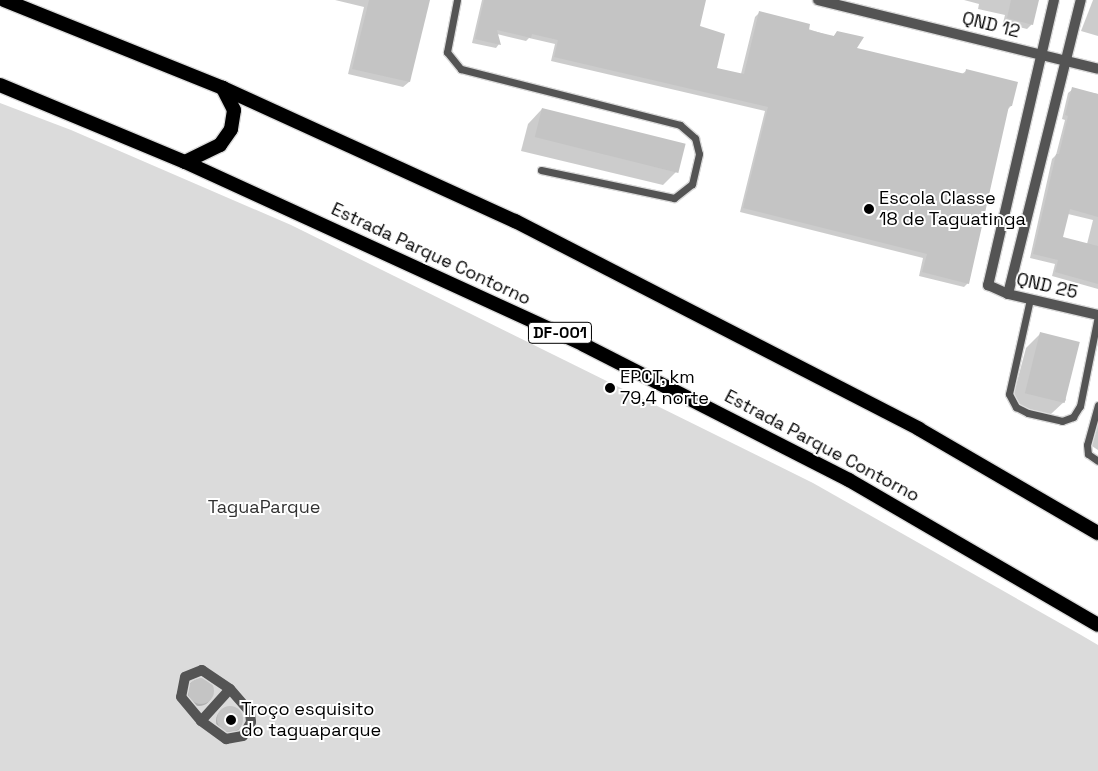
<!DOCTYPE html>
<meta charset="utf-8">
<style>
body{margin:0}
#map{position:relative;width:1098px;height:771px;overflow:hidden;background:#fff;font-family:"Space Grotesk",sans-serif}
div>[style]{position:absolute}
.green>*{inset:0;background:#dbdbdb}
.shadow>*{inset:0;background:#0003}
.round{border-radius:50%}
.building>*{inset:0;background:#c4c4c4;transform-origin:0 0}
.roads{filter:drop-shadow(1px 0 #dbdbdb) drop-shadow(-1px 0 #dbdbdb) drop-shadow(0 1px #dbdbdb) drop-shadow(0 -1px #dbdbdb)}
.service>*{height:7px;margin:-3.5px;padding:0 3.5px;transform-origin:3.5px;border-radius:3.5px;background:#545454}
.pedestrian>*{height:10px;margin:-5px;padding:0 5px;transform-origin:5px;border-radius:5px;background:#545454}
.minor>*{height:10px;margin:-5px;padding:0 5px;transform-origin:5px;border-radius:5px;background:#545454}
.trunk>*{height:14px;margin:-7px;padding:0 7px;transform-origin:7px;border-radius:7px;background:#000}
.dots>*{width:14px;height:14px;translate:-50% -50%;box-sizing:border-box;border:2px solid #fff;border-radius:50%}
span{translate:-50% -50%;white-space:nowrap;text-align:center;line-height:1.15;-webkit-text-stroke:4px #fff;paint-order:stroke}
.shield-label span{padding:1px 4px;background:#fff;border:1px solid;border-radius:4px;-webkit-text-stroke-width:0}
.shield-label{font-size:16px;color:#000;font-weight:700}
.street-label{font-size:18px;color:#000}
.poi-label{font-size:18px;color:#000}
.left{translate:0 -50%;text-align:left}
.park-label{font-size:18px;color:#323232}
</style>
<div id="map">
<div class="green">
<i style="clip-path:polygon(0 103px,71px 130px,291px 225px,813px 483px,1081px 635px,1098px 645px,1098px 771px,0 771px)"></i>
</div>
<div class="shadow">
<i style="clip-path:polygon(335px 0,428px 0,409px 82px,403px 87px,348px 74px,364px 7px)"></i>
<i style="clip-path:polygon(482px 0,704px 0,698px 27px,715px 69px,741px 74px,755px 17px,759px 13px,833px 37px,837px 32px,855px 49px,962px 74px,966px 71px,1011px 106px,1007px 110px,968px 283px,964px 287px,919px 276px,923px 258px,740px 212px,765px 111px,551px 61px,555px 44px,529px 38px,526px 41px,497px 34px,499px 44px,496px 48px,472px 43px)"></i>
<i style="clip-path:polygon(964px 0,1038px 0,1032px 24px,1027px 29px,1003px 23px,1005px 15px,978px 9px,979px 4px)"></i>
<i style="clip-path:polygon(1093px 0,1098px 0,1098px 36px,1081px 31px)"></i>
<i style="clip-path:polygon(evenodd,1073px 89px,1098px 94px,1098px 289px,1052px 276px,1055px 264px,1030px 258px,1052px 159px,1056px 155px,1065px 120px,1062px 119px,1068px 93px,1073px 89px,1068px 214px,1093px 220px,1087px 244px,1062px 238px,1068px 214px)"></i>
<i style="clip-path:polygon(542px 109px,677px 171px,663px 185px,521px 151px,528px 124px)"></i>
<i style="clip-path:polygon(1041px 333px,1066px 400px,1051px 414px,1039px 414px,1011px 404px,1026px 348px)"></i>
<i style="clip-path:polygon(1098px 418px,1098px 450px,1087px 443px)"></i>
<i class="round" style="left:186px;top:680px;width:26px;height:26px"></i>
<i class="round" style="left:216px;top:708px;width:26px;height:26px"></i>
</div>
<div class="building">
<i style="clip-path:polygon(369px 0,430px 0,410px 82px,352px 69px)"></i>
<i style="clip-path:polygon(484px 0,706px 0,700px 26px,725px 34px,717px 68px,744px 74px,759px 11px,810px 24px,809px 30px,834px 36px,837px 31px,864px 37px,857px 48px,965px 74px,966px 69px,1018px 82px,1012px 106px,1009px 106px,969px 284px,922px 272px,927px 254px,743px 208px,768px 107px,554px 57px,558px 40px,532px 34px,531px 38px,497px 30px,501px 45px,475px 39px)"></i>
<i style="clip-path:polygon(1011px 0,1039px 0,1033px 25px,1007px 18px)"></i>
<i style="clip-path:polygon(1072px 87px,1098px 94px,1098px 217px,1070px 209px,1063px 237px,1098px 246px,1098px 284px,1055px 272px,1058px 260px,1033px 254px,1056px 154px,1059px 154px,1068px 116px,1065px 115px)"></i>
<i style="left:542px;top:108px;width:148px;height:30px;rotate:14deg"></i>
<i style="left:1040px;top:332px;width:41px;height:63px;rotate:14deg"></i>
<i class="round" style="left:188px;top:678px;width:26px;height:26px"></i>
<i class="round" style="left:217px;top:706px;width:26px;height:26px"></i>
</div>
<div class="roads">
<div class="service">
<i style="left:457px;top:0;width:53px;rotate:100.9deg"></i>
<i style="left:447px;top:52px;width:22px;rotate:51deg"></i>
<i style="left:461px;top:69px;width:226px;rotate:14.3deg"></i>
<i style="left:680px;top:125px;width:20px;rotate:41deg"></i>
<i style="left:695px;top:138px;width:16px;rotate:76deg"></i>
<i style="left:699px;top:154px;width:31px;rotate:103deg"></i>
<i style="left:692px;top:184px;width:23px;rotate:142deg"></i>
<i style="left:674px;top:198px;width:136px;rotate:-168.1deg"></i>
<i style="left:1030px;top:299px;width:97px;rotate:102.5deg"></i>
<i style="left:1009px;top:394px;width:15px;rotate:62deg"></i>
<i style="left:1016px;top:407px;width:13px;rotate:27deg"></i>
<i style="left:1028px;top:413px;width:35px;rotate:13deg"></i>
<i style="left:1062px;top:421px;width:12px;rotate:-20deg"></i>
<i style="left:1073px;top:417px;width:13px;rotate:-58deg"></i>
<i style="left:1080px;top:406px;width:92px;rotate:-78.7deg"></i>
<i style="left:1098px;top:405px;width:41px;rotate:105.4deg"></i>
<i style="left:1087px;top:445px;width:9px;rotate:84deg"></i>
<i style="left:1088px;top:454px;width:12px;rotate:35deg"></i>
</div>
<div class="pedestrian">
<i style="left:201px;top:721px;width:43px;rotate:-47.8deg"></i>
<i style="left:230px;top:689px;width:34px;rotate:-146deg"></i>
<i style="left:202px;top:670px;width:18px;rotate:158deg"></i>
<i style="left:185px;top:677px;width:20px;rotate:101deg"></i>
<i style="left:181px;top:697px;width:31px;rotate:50deg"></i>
<i style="left:201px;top:721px;width:31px;rotate:36deg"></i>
<i style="left:226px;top:739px;width:17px;rotate:-10deg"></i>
<i style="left:243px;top:736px;width:16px;rotate:-60deg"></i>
<i style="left:251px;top:722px;width:10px;rotate:-96deg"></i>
<i style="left:250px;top:712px;width:30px;rotate:-131deg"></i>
</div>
<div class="minor">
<i style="left:818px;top:0;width:288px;rotate:13.8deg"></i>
<i style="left:1054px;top:0;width:293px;rotate:103deg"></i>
<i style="left:988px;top:285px;width:22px;rotate:24deg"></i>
<i style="left:1008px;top:294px;width:92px;rotate:13.1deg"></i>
<i style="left:1008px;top:294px;width:303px;rotate:-76.1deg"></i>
</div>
<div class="trunk">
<i style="left:4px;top:0;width:236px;rotate:21.9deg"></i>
<i style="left:223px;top:88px;width:321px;rotate:24.5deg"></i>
<i style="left:515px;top:221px;width:454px;rotate:27.2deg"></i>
<i style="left:919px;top:429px;width:207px;rotate:30.2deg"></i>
<i style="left:0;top:85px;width:200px;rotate:22.6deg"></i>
<i style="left:185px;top:162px;width:439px;rotate:24.6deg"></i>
<i style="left:584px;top:345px;width:297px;rotate:27deg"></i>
<i style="left:849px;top:480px;width:288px;rotate:30.2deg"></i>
<i style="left:185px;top:162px;width:39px;rotate:-26deg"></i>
<i style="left:220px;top:145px;width:19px;rotate:-55deg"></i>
<i style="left:231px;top:129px;width:19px;rotate:-81deg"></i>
<i style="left:234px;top:110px;width:25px;rotate:-117deg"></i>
</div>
</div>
<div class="dots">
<i style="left:869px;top:209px;background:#000"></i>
<i style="left:610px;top:388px;background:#000"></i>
<i style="left:231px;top:720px;background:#000"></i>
</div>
<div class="shield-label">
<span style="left:560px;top:333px">DF-001</span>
</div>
<div class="street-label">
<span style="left:991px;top:25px;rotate:14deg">QND 12</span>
<span style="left:431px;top:254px;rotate:25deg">Estrada Parque Contorno</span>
<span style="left:1047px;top:286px;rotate:13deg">QND 25</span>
<span style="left:822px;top:446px;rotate:28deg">Estrada Parque Contorno</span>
</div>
<div class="poi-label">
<span class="left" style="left:879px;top:209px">Escola Classe<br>18 de Taguatinga</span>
<span class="left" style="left:620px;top:388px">EPCT, km<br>79,4 norte</span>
<span class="left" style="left:241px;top:720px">Troço esquisito<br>do taguaparque</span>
</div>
<div class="park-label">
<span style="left:264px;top:507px">TaguaParque</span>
</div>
</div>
